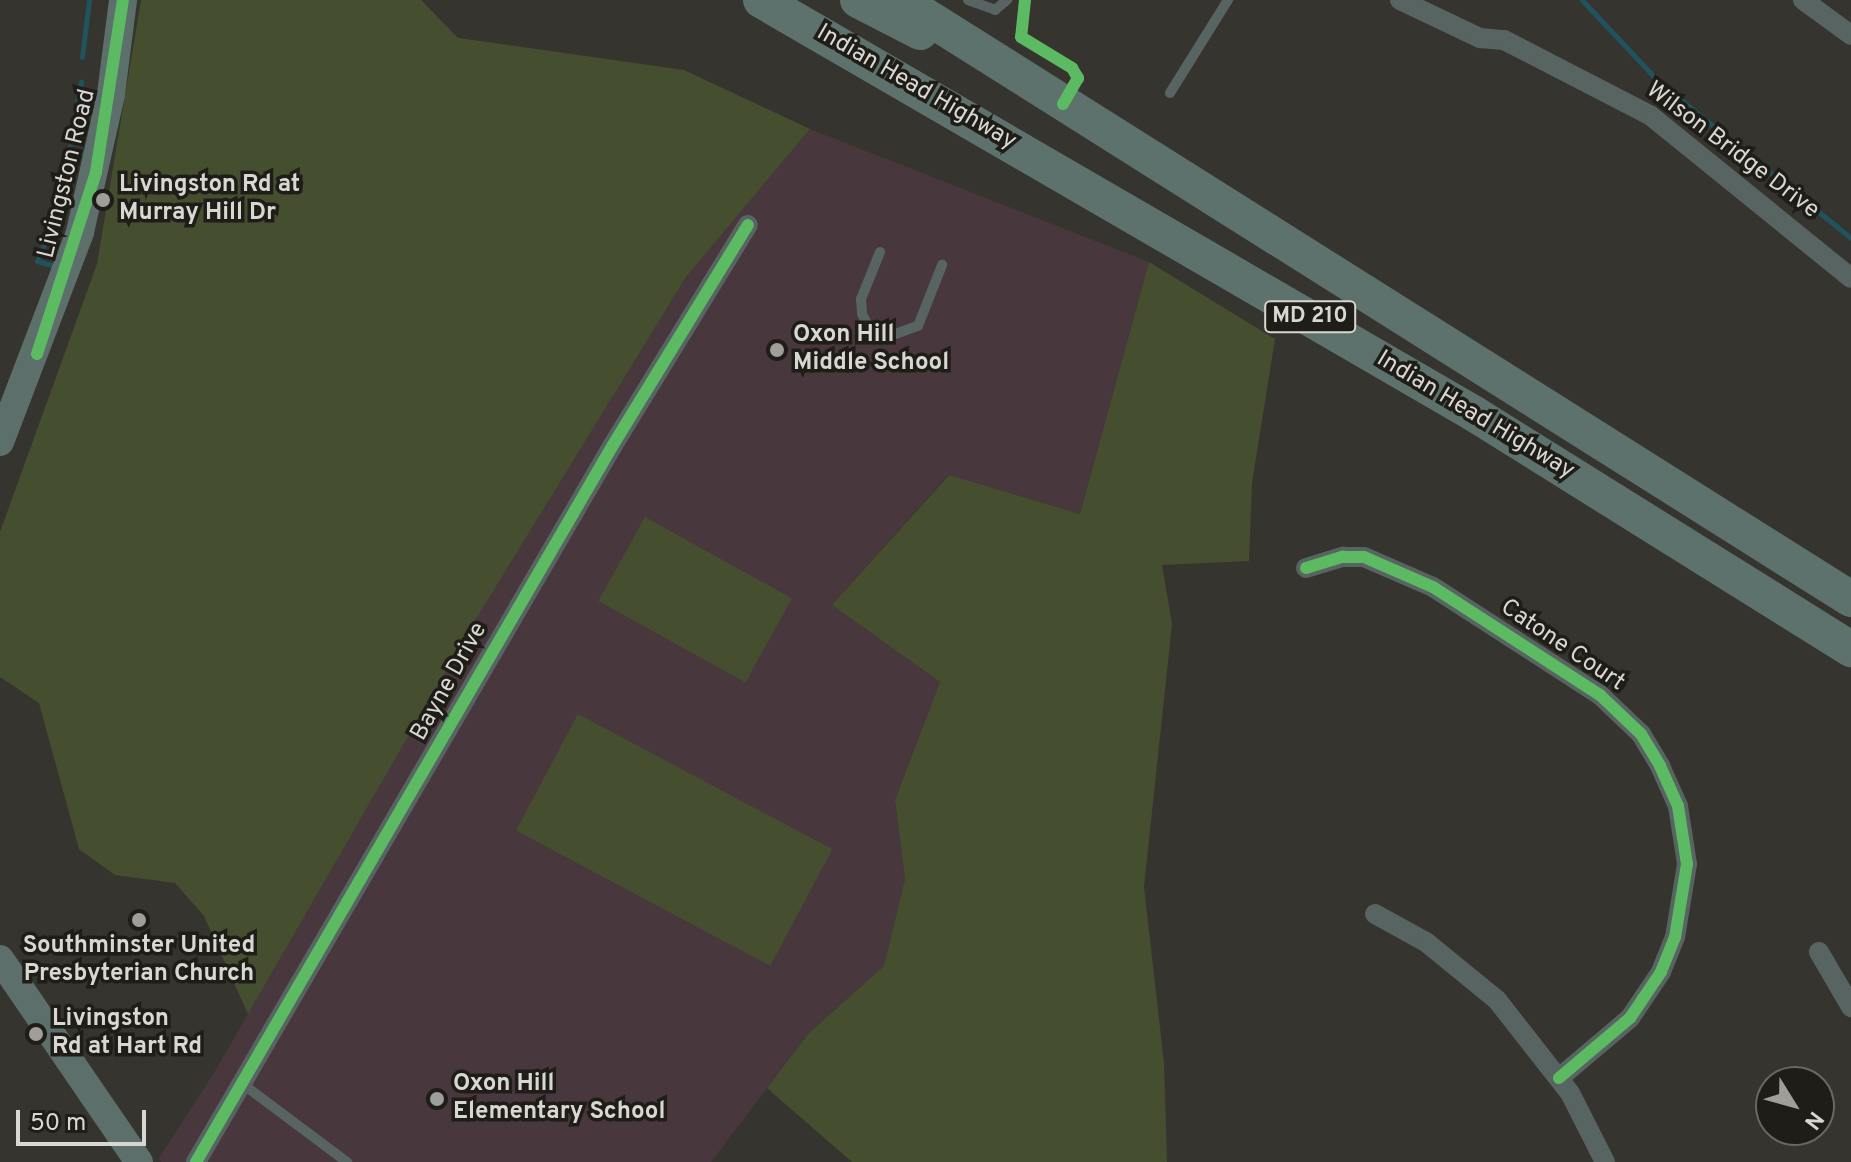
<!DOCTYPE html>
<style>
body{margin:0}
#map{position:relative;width:1851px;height:1162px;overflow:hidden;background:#36342e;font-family:Overpass,sans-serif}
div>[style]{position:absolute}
.education>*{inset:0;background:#48373c}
.green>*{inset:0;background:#454f30;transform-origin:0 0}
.stream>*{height:5px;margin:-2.5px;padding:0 2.5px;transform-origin:2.5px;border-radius:2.5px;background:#21535f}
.lane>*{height:10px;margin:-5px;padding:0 5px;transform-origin:5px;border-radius:5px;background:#576462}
.street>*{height:20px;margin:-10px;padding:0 10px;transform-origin:10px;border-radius:10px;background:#576462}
.secondary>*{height:28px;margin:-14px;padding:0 14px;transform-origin:14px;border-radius:14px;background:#5d6f6b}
.highway>*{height:36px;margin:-18px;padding:0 18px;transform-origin:18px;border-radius:18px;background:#5d726d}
.cycleway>*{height:12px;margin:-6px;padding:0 6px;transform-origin:6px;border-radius:6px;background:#5cba63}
.dots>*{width:22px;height:22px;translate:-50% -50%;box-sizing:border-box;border:4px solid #1f1d18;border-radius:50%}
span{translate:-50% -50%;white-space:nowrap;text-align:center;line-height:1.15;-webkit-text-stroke:7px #1f1d18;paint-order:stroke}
.shield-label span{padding:2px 6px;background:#1f1d18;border:2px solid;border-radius:6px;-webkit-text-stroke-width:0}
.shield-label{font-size:22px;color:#d9d7d1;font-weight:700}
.street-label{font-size:24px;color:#d9d7d1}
.poi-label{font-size:24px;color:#d9d7d1;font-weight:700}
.left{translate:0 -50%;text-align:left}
.north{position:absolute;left:1755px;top:1066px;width:80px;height:80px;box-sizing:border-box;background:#1f1d18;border:2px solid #696762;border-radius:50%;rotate:127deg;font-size:22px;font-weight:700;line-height:32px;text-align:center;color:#d9d7d1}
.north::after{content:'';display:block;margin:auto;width:28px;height:36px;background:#a09e98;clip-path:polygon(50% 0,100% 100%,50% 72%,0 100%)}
.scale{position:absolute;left:16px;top:1110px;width:130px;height:36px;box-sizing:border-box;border:4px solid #d9d7d1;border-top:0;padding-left:10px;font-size:24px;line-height:28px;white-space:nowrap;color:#d9d7d1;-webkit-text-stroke:6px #1f1d18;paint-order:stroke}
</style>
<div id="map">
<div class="education">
<i style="clip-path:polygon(810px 129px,1149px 262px,1080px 514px,948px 475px,832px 605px,940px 682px,895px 800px,905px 879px,884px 966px,809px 1033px,711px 1162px,161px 1162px,159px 1158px,215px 1071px,473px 624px,686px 277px)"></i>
</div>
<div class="green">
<i style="clip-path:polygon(141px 0,421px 0,458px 38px,684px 70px,810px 129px,686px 277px,473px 624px,248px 1014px,204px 916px,175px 883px,115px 875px,79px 849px,39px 703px,0 677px,0 532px,97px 264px)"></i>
<i style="clip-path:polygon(1149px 262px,1275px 339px,1252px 483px,1249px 561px,1162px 565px,1172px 624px,1144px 887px,1164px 1063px,1167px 1162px,852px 1162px,767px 1088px,809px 1033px,884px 966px,905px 879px,895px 800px,940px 682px,832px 605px,949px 475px,1080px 514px)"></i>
<i style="left:645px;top:517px;width:168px;height:96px;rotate:29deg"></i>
<i style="left:578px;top:714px;width:288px;height:132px;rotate:28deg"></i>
</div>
<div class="stream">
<i style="left:1582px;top:0;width:112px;rotate:46.8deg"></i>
<i style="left:1659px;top:82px;width:247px;rotate:39.1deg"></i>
<i style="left:82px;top:57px;width:57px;rotate:-83deg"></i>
<i style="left:75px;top:113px;width:32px;rotate:-79deg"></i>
<i style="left:68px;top:150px;width:15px;rotate:11deg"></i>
<i style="left:59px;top:187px;width:42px;rotate:-75deg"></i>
<i style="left:44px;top:244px;width:18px;rotate:112deg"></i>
<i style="left:37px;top:261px;width:15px;rotate:16deg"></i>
</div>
<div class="lane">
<i style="left:968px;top:0;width:29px;rotate:20deg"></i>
<i style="left:995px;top:10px;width:16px;rotate:-40deg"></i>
<i style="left:1170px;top:93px;width:110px;rotate:-58.1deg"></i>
<i style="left:880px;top:252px;width:51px;rotate:112deg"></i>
<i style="left:861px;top:299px;width:15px;rotate:86deg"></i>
<i style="left:862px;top:314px;width:17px;rotate:62deg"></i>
<i style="left:870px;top:329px;width:19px;rotate:25deg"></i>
<i style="left:887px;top:337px;width:33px;rotate:-20deg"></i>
<i style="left:918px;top:326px;width:66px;rotate:-68.5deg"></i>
<i style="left:244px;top:1085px;width:129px;rotate:36.8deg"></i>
</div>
<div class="street">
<i style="left:1400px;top:0;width:89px;rotate:25.4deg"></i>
<i style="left:1480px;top:38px;width:24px;rotate:5deg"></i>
<i style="left:1504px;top:40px;width:165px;rotate:27.3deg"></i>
<i style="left:1651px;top:116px;width:257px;rotate:39deg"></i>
<i style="left:1803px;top:0;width:59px;rotate:36.1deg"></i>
<i style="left:1306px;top:568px;width:39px;rotate:-17deg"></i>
<i style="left:1343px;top:557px;width:21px"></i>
<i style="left:1364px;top:557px;width:75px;rotate:23.5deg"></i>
<i style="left:1433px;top:587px;width:199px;rotate:32.9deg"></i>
<i style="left:1600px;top:695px;width:57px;rotate:43.6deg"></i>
<i style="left:1641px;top:734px;width:37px;rotate:59deg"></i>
<i style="left:1660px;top:766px;width:44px;rotate:65.8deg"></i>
<i style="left:1678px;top:806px;width:59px;rotate:81.2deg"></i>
<i style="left:1687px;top:864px;width:74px;rotate:99.3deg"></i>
<i style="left:1675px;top:937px;width:38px;rotate:112deg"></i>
<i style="left:1661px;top:972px;width:55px;rotate:124deg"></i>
<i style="left:1630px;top:1018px;width:93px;rotate:139.8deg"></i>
<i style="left:1375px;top:914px;width:58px;rotate:28.8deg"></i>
<i style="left:1426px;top:942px;width:92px;rotate:39.2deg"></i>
<i style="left:1497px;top:1000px;width:118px;rotate:51.9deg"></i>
<i style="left:1570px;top:1093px;width:77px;rotate:63.1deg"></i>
<i style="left:1819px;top:952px;width:64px;rotate:59.8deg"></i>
<i style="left:196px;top:1162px;width:829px;rotate:-59.82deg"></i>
<i style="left:613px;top:445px;width:258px;rotate:-58.5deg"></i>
</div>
<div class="secondary">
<i style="left:0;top:442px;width:225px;rotate:-69.1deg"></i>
<i style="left:80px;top:232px;width:141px;rotate:-77.3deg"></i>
<i style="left:111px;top:94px;width:95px;rotate:-82.7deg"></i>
<i style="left:0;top:959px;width:246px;rotate:55.6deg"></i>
</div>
<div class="highway">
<i style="left:761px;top:0;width:823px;rotate:30.12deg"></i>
<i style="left:1473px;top:413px;width:446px;rotate:32deg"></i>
<i style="left:858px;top:0;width:70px;rotate:27.3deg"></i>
<i style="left:900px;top:0;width:1124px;rotate:32.21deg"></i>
</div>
<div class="cycleway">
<i style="left:1025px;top:0;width:37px;rotate:96deg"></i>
<i style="left:1021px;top:37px;width:60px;rotate:31.3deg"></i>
<i style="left:1072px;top:68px;width:12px;rotate:59deg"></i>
<i style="left:1078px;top:78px;width:30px;rotate:120deg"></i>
<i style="left:37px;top:354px;width:191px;rotate:-72deg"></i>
<i style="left:96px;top:172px;width:174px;rotate:-81.1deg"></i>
<i style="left:1306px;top:568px;width:39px;rotate:-17deg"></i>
<i style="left:1343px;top:557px;width:21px"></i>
<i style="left:1364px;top:557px;width:75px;rotate:23.5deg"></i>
<i style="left:1433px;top:587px;width:199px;rotate:32.9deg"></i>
<i style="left:1600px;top:695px;width:57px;rotate:43.6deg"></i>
<i style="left:1641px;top:734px;width:37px;rotate:59deg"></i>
<i style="left:1660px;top:766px;width:44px;rotate:65.8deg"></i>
<i style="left:1678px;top:806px;width:59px;rotate:81.2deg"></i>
<i style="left:1687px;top:864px;width:74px;rotate:99.3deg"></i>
<i style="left:1675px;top:937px;width:38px;rotate:112deg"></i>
<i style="left:1661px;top:972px;width:55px;rotate:124deg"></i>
<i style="left:1630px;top:1018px;width:93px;rotate:139.8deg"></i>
<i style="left:196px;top:1162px;width:829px;rotate:-59.82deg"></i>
<i style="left:613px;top:445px;width:258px;rotate:-58.5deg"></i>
</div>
<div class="dots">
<i style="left:103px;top:200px;background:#a09e98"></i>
<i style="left:777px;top:350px;background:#a09e98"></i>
<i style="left:139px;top:920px;background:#a09e98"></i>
<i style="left:36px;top:1034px;background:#a09e98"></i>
<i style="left:437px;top:1099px;background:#a09e98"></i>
</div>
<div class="shield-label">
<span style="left:1310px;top:317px">MD 210</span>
</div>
<div class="street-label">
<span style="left:916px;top:88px;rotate:30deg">Indian Head Highway</span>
<span style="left:1732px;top:151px;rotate:37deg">Wilson Bridge Drive</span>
<span style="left:68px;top:174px;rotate:-76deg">Livingston Road</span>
<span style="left:1475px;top:416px;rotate:31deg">Indian Head Highway</span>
<span style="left:1562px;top:646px;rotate:34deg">Catone Court</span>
<span style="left:450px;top:682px;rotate:-61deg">Bayne Drive</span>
</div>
<div class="poi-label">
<span class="left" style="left:119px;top:200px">Livingston Rd at<br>Murray Hill Dr</span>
<span class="left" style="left:793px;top:350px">Oxon Hill<br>Middle School</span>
<span style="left:139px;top:961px">Southminster United<br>Presbyterian Church</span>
<span class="left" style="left:52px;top:1034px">Livingston<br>Rd at Hart Rd</span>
<span class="left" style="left:453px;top:1099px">Oxon Hill<br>Elementary School</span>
</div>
<div class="north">N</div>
<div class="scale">50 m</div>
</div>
